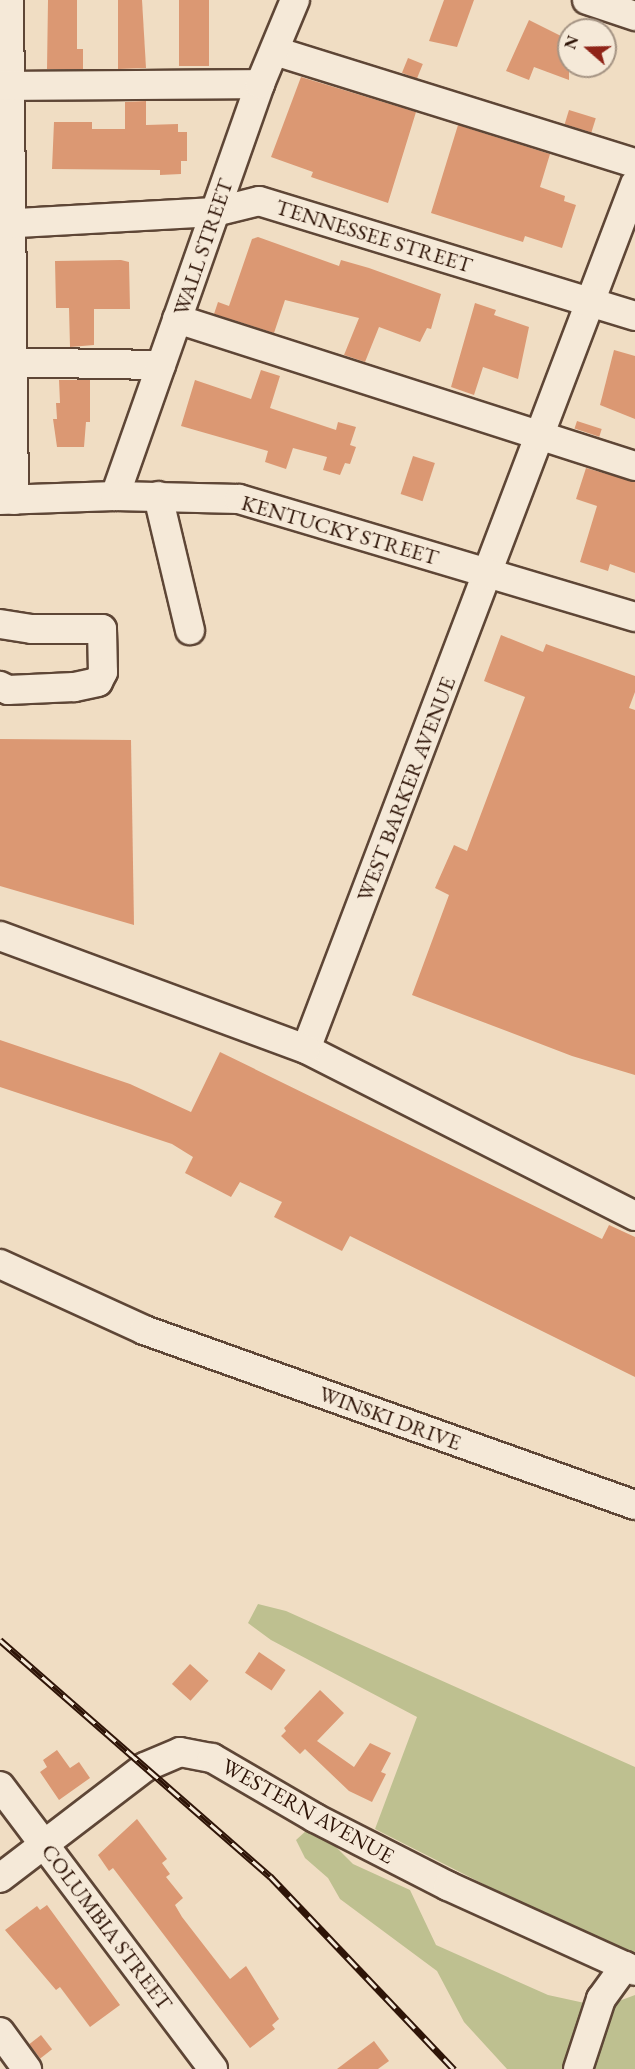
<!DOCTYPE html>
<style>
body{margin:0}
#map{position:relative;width:635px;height:2069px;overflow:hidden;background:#f0ddc3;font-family:"EB Garamond",serif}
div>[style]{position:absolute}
.green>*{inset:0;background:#bec090}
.building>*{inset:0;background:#db9873;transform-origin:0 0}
.roads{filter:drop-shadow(2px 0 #5e4636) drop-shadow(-2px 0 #5e4636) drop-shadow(0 2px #5e4636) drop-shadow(0 -2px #5e4636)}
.minor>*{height:28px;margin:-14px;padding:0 14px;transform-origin:14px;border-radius:14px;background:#f5e9d8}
.rail>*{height:7px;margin-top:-3.5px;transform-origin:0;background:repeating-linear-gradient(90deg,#f5e9d8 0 14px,#2e1407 0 28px);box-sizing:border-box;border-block:2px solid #2e1407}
span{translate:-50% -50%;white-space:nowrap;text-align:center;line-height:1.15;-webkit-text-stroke:6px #f5e9d8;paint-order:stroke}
.street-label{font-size:22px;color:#2e1407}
.north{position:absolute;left:557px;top:18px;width:60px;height:60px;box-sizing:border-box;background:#f5e9d8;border:2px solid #a59484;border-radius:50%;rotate:290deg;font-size:16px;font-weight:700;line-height:24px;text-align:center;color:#2e1407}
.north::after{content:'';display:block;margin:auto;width:21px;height:27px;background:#8f2418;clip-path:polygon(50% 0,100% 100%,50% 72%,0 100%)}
</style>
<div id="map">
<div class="green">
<i style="clip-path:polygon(258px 1604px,286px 1611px,635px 1767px,635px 1961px,375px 1829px,417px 1717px,271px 1640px,248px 1623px)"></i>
<i style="clip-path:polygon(307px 1830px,325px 1836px,353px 1864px,410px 1890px,436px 1945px,548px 1995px,603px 2007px,635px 1995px,635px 2069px,507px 2069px,464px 2022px,437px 1971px,340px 1899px,328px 1878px,305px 1858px,296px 1840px)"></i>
</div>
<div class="building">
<i style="clip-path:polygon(48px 0,77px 0,77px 49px,83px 49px,83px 69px,47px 69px)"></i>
<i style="clip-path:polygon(118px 0,142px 0,146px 68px,118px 69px)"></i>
<i style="left:179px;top:0;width:30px;height:66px"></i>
<i style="clip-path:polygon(444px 0,474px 0,457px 47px,429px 41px)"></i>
<i style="clip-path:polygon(529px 20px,569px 40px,569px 80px,534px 67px,529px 80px,506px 71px)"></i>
<i style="left:408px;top:58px;width:16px;height:16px;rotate:22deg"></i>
<i style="clip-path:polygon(301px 77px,416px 112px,388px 203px,311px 177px,313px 172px,271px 157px)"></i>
<i style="clip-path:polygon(146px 101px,146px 125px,178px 124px,178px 132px,187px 132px,187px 161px,181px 161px,181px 174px,160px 175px,160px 170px,52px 169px,54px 122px,92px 122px,92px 129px,125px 129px,125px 102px)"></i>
<i style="left:569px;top:110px;width:28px;height:15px;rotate:17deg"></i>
<i style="clip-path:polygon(458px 125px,550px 154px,540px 187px,565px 196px,564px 201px,576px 205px,562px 248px,525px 236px,523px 242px,431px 213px)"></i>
<i style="clip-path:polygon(258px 237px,339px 266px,341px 260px,369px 268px,441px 294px,431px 329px,427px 328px,420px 342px,379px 327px,365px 362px,344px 355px,359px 318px,285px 300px,274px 333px,214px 314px,218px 302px,229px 306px,252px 239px)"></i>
<i style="clip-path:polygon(121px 260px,129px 262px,130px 309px,94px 309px,94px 345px,70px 347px,69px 308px,56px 308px,55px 261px)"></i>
<i style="clip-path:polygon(475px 303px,496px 310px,494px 315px,529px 327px,518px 379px,483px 367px,474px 395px,451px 387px)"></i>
<i style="clip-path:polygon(614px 350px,635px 356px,635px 419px,600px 405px)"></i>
<i style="clip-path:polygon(261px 370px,280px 376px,270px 408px,336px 430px,338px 422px,356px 427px,350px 445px,356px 447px,350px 464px,345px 463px,340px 475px,323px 470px,327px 457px,293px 448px,286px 469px,265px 462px,268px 451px,181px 426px,195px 380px,251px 399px)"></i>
<i style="clip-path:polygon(59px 380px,90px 380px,90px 422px,86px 422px,84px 447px,57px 447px,53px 419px,57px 419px,56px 403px,60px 403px)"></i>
<i style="left:577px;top:421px;width:26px;height:8px;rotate:18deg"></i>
<i style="left:413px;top:456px;width:23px;height:40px;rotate:18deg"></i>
<i style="clip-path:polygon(586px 468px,635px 482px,635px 573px,610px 564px,608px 571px,580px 562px,597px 506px,576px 499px)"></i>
<i style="clip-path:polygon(501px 635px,543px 652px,546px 644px,635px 676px,635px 692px,629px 708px,635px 710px,635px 1075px,572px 1056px,412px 995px,449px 895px,435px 888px,454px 845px,467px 851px,525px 697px,484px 681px)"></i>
<i style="clip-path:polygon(0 739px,131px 740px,134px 925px,0 886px)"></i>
<i style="clip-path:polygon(0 1040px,130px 1084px,191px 1112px,220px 1052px,602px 1239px,609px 1225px,635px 1237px,635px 1377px,350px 1236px,342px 1251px,274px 1217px,282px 1202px,240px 1182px,231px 1197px,185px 1173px,193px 1157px,172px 1144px,0 1087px)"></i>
<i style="left:259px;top:1652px;width:32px;height:25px;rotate:34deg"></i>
<i style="left:190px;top:1664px;width:25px;height:27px;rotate:42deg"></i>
<i style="clip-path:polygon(320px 1690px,344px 1713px,317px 1741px,354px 1767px,370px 1743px,391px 1753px,381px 1772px,386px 1774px,372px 1802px,349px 1791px,305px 1749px,300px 1754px,281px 1736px,286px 1731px,284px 1728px)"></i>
<i style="clip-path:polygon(57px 1750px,70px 1768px,79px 1762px,90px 1778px,59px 1800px,40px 1772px,47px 1767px,43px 1760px)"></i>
<i style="clip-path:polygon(137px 1819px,167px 1859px,162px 1863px,170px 1874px,166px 1877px,183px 1898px,175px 1905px,182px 1917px,230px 1979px,246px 1966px,279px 2019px,272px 2025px,275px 2029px,250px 2048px,113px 1868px,109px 1871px,98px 1855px)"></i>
<i style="clip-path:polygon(47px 1905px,120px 2005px,90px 2027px,60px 1987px,56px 1990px,5px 1930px,37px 1906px,40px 1910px)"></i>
<i style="left:41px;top:2035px;width:18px;height:15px;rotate:52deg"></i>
<i style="clip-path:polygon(374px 2041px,389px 2061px,378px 2069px,337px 2069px)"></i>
</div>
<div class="roads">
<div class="minor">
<i style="left:9px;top:0;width:500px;rotate:89.43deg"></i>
<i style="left:587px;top:0;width:51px;rotate:18.4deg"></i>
<i style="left:275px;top:51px;width:377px;rotate:17.3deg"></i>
<i style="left:0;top:86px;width:260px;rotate:-0.4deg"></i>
<i style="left:635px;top:184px;width:925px;rotate:110.82deg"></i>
<i style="left:306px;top:1049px;width:369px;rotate:26.9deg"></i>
<i style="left:0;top:224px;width:215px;rotate:-3.2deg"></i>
<i style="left:215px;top:212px;width:45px;rotate:-14deg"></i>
<i style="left:259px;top:201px;width:393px;rotate:17deg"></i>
<i style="left:177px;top:319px;width:481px;rotate:17.8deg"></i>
<i style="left:0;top:362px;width:161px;rotate:1.1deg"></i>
<i style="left:115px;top:496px;width:437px;rotate:-70.6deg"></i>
<i style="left:260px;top:84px;width:91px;rotate:-67.4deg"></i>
<i style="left:158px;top:496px;width:138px;rotate:76.6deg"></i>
<i style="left:0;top:500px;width:115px;rotate:-2deg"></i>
<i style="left:115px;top:496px;width:124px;rotate:1.4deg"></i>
<i style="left:239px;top:499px;width:413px;rotate:16.6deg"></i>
<i style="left:0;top:624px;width:32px;rotate:9deg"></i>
<i style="left:32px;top:629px;width:70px"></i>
<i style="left:102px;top:629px;width:43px;rotate:88.7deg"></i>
<i style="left:103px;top:672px;width:11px;rotate:117deg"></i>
<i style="left:98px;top:682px;width:25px;rotate:168deg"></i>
<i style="left:74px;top:687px;width:66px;rotate:177.4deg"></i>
<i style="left:8px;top:690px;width:9px;rotate:-153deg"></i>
<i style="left:0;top:936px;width:326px;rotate:20.3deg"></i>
<i style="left:0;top:1264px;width:158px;rotate:24.6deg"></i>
<i style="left:144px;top:1330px;width:521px;rotate:19.62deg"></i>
<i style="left:0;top:1786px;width:354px;rotate:53deg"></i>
<i style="left:0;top:1878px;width:183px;rotate:-37.4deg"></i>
<i style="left:145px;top:1767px;width:38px;rotate:-23deg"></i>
<i style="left:180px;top:1752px;width:33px;rotate:11deg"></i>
<i style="left:212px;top:1758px;width:119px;rotate:30.2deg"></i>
<i style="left:315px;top:1818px;width:149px;rotate:27.1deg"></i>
<i style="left:448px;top:1886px;width:205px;rotate:24.4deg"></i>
<i style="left:0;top:2032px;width:46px;rotate:53.9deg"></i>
<i style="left:578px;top:2069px;width:74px;rotate:-71.8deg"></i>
<i style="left:601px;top:1999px;width:41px;rotate:-54deg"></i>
</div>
</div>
<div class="rail">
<i style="left:0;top:1640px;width:359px;rotate:41.2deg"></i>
<i style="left:270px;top:1876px;width:267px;rotate:46.4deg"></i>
</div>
<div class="street-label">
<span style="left:374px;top:236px;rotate:17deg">TENNESSEE STREET</span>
<span style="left:203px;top:247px;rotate:-71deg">WALL STREET</span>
<span style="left:340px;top:530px;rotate:16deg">KENTUCKY STREET</span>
<span style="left:406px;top:789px;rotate:-69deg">WEST BARKER AVENUE</span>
<span style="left:390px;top:1418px;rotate:20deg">WINSKI DRIVE</span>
<span style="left:308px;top:1811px;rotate:29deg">WESTERN AVENUE</span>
<span style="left:107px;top:1927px;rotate:53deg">COLUMBIA STREET</span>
</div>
<div class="north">N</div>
</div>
